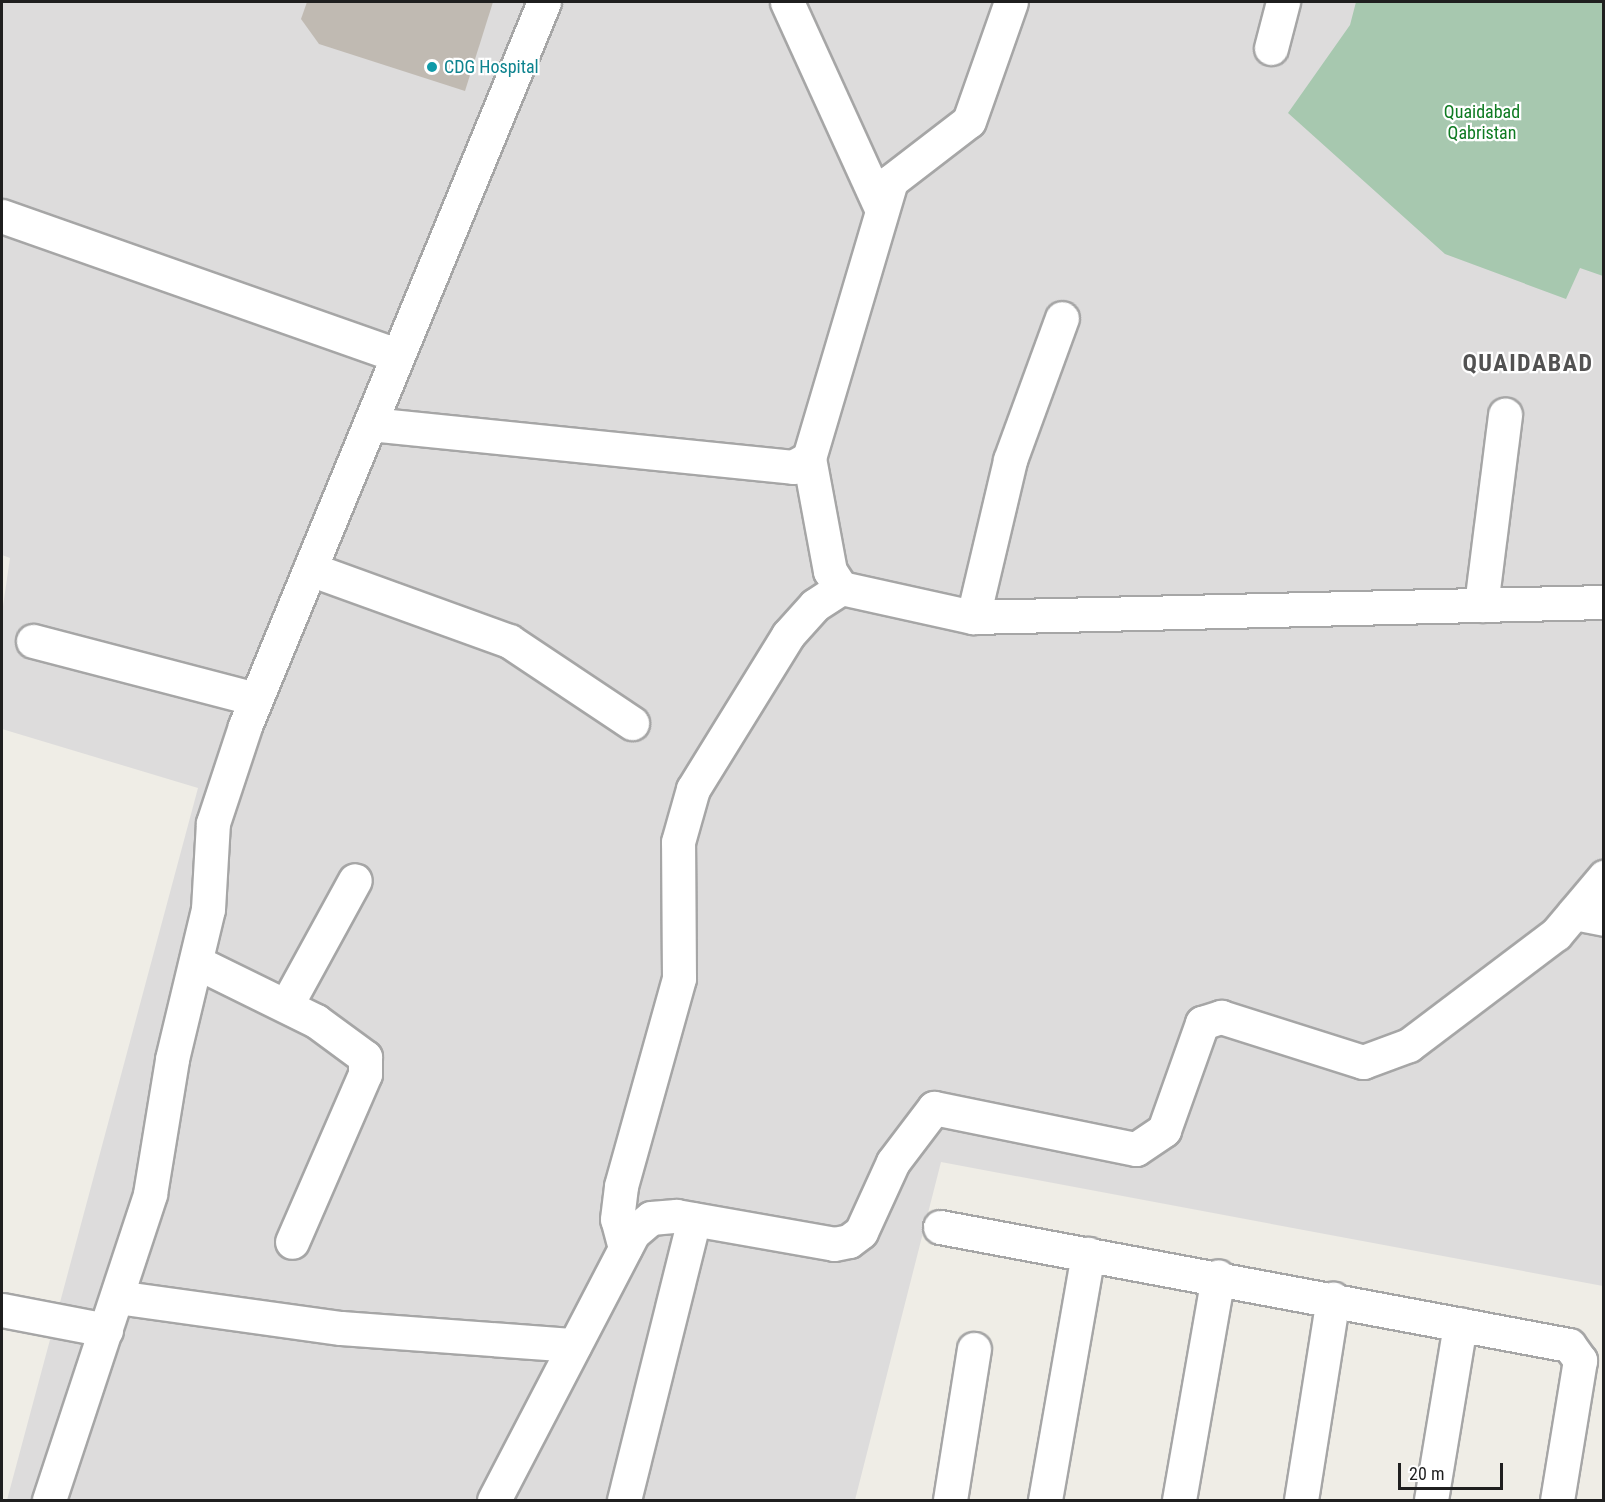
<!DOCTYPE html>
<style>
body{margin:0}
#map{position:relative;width:1605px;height:1502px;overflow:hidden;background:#efede6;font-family:"Roboto Condensed",sans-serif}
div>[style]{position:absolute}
.residential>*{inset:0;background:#dddcdc}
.cemetery>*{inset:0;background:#a7c8af}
.building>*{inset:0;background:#c0bab2}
.roads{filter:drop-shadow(2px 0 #a6a6a6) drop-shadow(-2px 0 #a6a6a6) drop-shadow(0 2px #a6a6a6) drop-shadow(0 -2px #a6a6a6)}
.street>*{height:33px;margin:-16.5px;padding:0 16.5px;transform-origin:16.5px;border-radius:16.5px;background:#fff}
.dots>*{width:16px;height:16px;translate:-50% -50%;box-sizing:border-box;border:3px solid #fff;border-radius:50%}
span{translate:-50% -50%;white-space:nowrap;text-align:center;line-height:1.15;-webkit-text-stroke:4.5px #fff;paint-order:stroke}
.culture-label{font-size:18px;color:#0d838f}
.left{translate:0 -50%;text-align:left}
.park-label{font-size:18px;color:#0f7b22}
.district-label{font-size:24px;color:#525252;font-weight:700;letter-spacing:1.5px}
.frame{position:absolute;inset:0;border:3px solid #1f1f1f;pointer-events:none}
.scale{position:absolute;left:1398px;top:1463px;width:105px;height:27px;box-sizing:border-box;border:3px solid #1f1f1f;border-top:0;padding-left:8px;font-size:18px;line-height:21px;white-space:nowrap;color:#1f1f1f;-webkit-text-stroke:4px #fff;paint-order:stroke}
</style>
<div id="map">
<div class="residential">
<i style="clip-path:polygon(2px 2px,1603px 2px,1603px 1286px,941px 1162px,855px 1500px,7px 1500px,198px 788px,2px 729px,2px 613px,10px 558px,2px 555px)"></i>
</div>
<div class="cemetery">
<i style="clip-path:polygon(1356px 2px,1603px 2px,1603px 276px,1580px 268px,1566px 299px,1445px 254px,1288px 113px,1350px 25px)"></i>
</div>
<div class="building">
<i style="clip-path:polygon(307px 2px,493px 2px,465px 91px,319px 44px,301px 19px)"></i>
</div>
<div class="roads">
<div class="street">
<i style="left:787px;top:2px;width:224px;rotate:65.5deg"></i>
<i style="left:1271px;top:48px;width:48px;rotate:-75.4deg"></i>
<i style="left:2px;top:216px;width:418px;rotate:19.4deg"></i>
<i style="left:370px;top:424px;width:425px;rotate:5.8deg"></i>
<i style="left:793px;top:467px;width:18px;rotate:-29deg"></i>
<i style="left:809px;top:458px;width:289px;rotate:-73.5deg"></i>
<i style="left:891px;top:181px;width:98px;rotate:-37.6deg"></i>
<i style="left:969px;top:121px;width:126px;rotate:-70.6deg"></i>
<i style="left:809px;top:458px;width:115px;rotate:79.5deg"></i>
<i style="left:830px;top:571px;width:20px;rotate:57deg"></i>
<i style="left:841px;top:588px;width:135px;rotate:12.4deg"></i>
<i style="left:973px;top:617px;width:631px;rotate:-1.36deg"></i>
<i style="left:310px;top:569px;width:212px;rotate:19.9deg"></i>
<i style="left:509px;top:641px;width:148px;rotate:33.7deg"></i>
<i style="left:1481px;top:605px;width:192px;rotate:-82.8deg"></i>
<i style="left:973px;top:617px;width:161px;rotate:-76.7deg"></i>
<i style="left:1010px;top:460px;width:151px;rotate:-69.9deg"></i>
<i style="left:33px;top:641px;width:230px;rotate:14.6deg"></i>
<i style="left:1574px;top:913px;width:31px;rotate:11deg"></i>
<i style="left:196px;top:962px;width:134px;rotate:26.2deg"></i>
<i style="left:316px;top:1021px;width:61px;rotate:36.3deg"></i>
<i style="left:365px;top:1057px;width:17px;rotate:90deg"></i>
<i style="left:365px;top:1074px;width:183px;rotate:113.5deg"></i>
<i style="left:287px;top:1004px;width:141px;rotate:-61.3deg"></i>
<i style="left:940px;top:1227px;width:640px;rotate:10.63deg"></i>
<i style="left:1569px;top:1345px;width:19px;rotate:54deg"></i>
<i style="left:1580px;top:1360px;width:142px;rotate:99.3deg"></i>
<i style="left:625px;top:1248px;width:30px;rotate:-105deg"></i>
<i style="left:617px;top:1219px;width:33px;rotate:-83deg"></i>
<i style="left:621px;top:1186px;width:216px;rotate:-74.4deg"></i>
<i style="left:679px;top:978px;width:136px;rotate:-90.4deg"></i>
<i style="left:678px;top:842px;width:55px;rotate:-74.2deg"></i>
<i style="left:693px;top:789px;width:181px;rotate:-58.3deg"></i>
<i style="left:788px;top:635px;width:40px;rotate:-48deg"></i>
<i style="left:815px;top:605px;width:31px;rotate:-33deg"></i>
<i style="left:117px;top:1297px;width:226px;rotate:7.9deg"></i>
<i style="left:341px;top:1328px;width:234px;rotate:4.2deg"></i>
<i style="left:2px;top:1310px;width:106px;rotate:10.9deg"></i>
<i style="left:49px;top:1500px;width:322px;rotate:-71.7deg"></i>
<i style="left:150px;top:1194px;width:137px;rotate:-80.7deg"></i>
<i style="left:172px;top:1059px;width:154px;rotate:-76.5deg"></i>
<i style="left:208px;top:909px;width:86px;rotate:-86.7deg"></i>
<i style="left:213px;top:823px;width:102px;rotate:-71.7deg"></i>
<i style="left:245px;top:726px;width:783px;rotate:-67.56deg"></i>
<i style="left:494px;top:1500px;width:301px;rotate:-62.5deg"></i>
<i style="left:633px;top:1233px;width:23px;rotate:-40deg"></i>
<i style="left:651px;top:1218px;width:25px;rotate:-5deg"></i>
<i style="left:676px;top:1216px;width:160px;rotate:10deg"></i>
<i style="left:834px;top:1244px;width:15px;rotate:-11deg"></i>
<i style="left:849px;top:1241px;width:15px;rotate:-37deg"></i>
<i style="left:861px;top:1232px;width:77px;rotate:-65.4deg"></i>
<i style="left:893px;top:1162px;width:68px;rotate:-52.8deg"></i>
<i style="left:934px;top:1108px;width:206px;rotate:11.5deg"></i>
<i style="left:1136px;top:1149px;width:34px;rotate:-34deg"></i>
<i style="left:1164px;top:1130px;width:114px;rotate:-70.4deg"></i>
<i style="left:1202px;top:1023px;width:20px;rotate:-18deg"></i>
<i style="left:1221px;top:1017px;width:149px;rotate:17.6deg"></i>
<i style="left:1363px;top:1062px;width:49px;rotate:-20.3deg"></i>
<i style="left:1409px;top:1045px;width:184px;rotate:-37.1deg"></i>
<i style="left:1556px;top:934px;width:75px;rotate:-49.9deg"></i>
<i style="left:624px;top:1500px;width:289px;rotate:-76deg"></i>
<i style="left:950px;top:1500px;width:153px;rotate:-81deg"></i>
<i style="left:1045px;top:1500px;width:250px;rotate:-80.1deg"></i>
<i style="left:1179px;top:1500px;width:227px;rotate:-80.1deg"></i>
<i style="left:1301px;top:1500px;width:204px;rotate:-81deg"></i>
<i style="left:1431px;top:1500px;width:178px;rotate:-80.6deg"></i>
</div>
</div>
<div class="dots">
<i style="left:432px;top:67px;background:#0f9aa8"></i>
</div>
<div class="culture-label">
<span class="left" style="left:444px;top:67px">CDG Hospital</span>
</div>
<div class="park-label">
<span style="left:1482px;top:123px">Quaidabad<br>Qabristan</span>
</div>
<div class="district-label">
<span style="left:1528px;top:364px">QUAIDABAD</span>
</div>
<div class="frame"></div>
<div class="scale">20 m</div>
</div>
